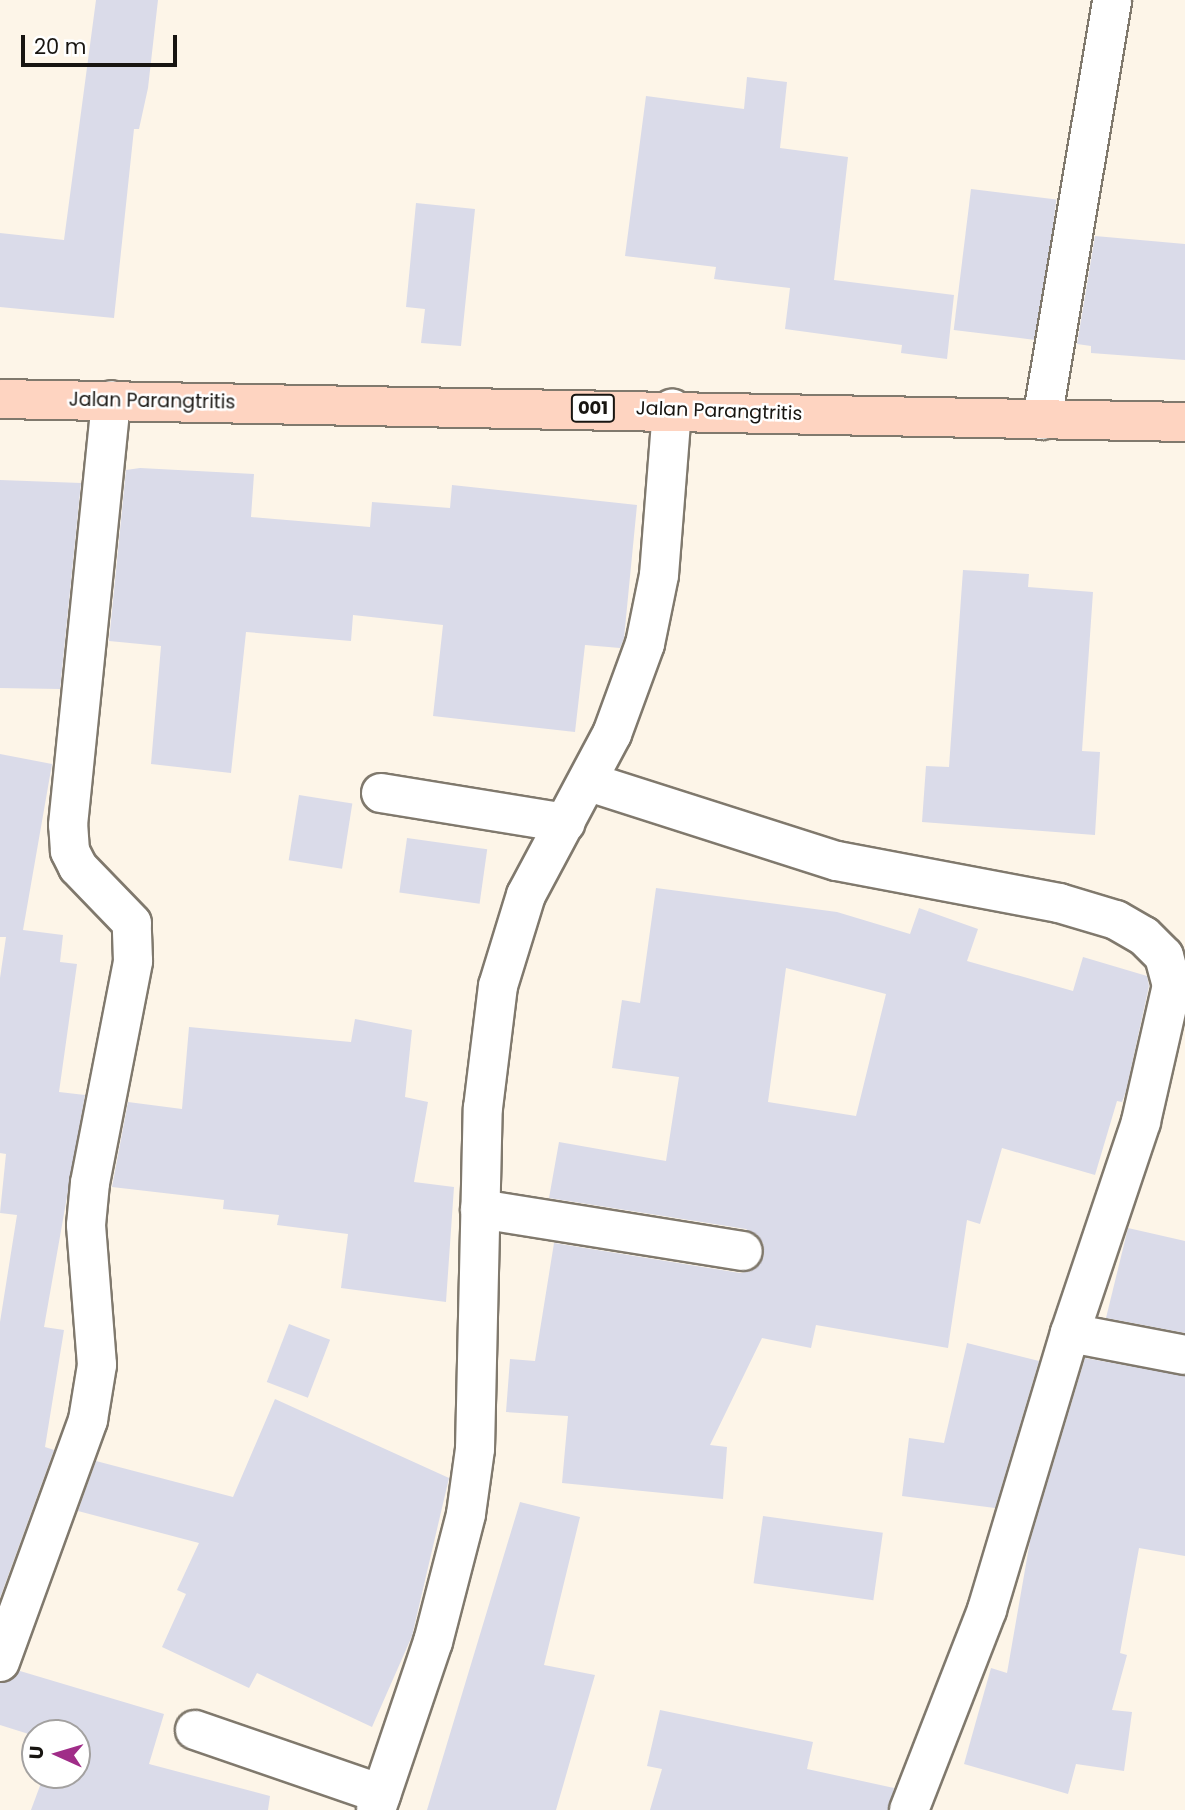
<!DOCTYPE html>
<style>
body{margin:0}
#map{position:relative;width:1185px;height:1810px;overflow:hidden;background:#fdf5e8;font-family:Poppins,sans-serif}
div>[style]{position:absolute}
.building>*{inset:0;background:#dadbe9;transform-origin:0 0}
.roads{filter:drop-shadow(2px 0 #80796d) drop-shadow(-2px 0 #80796d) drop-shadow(0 2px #80796d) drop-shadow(0 -2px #80796d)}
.minor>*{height:38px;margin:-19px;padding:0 19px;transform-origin:19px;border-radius:19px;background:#fff}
.primary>*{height:38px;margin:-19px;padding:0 19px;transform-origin:19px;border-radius:19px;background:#fed4c1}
span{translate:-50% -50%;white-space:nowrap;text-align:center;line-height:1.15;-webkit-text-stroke:5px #fff;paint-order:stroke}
.shield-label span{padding:2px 5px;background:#fff;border:2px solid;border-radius:5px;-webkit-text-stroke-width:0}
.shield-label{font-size:18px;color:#181511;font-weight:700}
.street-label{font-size:19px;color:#181511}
.north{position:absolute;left:21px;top:1719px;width:70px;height:70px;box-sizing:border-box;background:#fff;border:2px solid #a3a1a0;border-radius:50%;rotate:274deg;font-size:19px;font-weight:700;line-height:28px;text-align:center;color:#181511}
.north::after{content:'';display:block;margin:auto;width:24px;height:32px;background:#a02d88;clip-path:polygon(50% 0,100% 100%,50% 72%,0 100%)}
.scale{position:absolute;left:21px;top:35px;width:156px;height:32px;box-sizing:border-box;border:4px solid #181511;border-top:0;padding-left:9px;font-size:21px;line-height:24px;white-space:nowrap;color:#181511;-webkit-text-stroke:5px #fff;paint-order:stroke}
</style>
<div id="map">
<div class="building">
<i style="clip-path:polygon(96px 0,158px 0,148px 88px,139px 129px,134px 129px,114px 318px,0 307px,0 233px,64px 240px)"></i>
<i style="clip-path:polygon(747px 77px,787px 82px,780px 148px,848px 157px,834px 280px,954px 295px,947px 359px,901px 353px,902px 345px,785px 329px,790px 288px,714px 279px,716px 267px,625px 256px,646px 96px,744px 109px)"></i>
<i style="left:971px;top:189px;width:86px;height:142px;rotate:7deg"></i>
<i style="clip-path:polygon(416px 203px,475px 209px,461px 346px,421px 343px,425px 309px,406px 307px)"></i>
<i style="clip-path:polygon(1095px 236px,1185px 244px,1185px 360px,1091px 353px,1091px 346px,1077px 344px)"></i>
<i style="clip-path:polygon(140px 468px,254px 474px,251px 517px,370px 527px,372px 502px,450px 508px,452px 485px,637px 505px,624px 638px,620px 648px,585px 645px,575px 732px,433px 716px,443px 625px,353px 615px,351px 641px,246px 632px,231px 773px,151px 764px,161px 646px,109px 641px,126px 470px)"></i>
<i style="clip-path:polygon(0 480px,81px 483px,60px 689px,0 688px)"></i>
<i style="clip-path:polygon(963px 570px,1029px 574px,1028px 587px,1093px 592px,1082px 751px,1100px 752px,1095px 835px,922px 822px,926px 766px,949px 767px)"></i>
<i style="clip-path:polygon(0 754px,52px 764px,23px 930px,63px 935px,60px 962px,77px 964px,59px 1092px,85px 1095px,44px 1327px,64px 1330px,45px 1447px,54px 1450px,0 1598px,0 1322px,17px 1215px,0 1213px,6px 1154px,0 1153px,0 978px,6px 937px,0 937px)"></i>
<i style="left:299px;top:795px;width:54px;height:66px;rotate:9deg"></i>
<i style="left:407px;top:838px;width:81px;height:55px;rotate:8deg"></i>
<i style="clip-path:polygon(evenodd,656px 888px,837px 912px,910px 934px,919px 908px,978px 929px,967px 961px,1073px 991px,1083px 957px,1147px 976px,1149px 986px,1126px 1091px,1122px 1102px,1117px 1101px,1095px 1175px,1002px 1148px,980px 1224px,967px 1220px,948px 1348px,816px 1325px,811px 1348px,762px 1338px,710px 1445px,727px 1447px,723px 1499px,562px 1483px,568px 1416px,506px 1412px,510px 1359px,535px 1361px,554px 1243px,740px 1273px,751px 1271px,764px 1255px,763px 1243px,746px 1229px,549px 1198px,559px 1142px,666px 1161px,679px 1077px,612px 1068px,622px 1000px,640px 1003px,656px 888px,786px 968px,886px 994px,856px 1116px,768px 1102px,786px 968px)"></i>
<i style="clip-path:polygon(355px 1019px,412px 1030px,405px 1097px,428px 1102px,414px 1182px,454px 1187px,446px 1302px,341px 1288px,348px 1234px,277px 1225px,279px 1215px,223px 1209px,224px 1200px,112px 1187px,128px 1102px,182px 1109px,189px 1027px,351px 1042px)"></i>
<i style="clip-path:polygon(1128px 1228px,1185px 1241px,1185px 1333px,1106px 1318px)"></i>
<i style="left:289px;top:1324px;width:44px;height:62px;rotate:21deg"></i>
<i style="clip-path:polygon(967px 1343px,1039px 1361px,995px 1508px,902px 1496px,909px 1438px,944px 1443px)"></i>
<i style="clip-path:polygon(1085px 1358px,1185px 1376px,1185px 1556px,1139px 1548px,1120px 1653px,1127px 1655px,1112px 1710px,1132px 1712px,1124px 1771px,1076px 1764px,1068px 1794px,964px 1764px,991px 1668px,1007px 1673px,1030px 1541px)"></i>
<i style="clip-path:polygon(275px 1399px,449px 1478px,412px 1636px,372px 1727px,257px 1673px,249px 1688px,162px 1647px,186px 1594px,177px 1590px,199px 1543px,78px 1511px,96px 1461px,233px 1497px)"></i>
<i style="clip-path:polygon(520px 1502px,580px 1517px,544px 1665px,595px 1675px,556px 1810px,427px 1810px)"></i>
<i style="left:763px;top:1516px;width:121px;height:68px;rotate:8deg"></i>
<i style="clip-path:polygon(20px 1671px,164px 1714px,149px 1764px,270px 1796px,268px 1810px,31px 1810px,44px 1775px,77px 1775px,77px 1733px,35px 1736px,0 1725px,0 1683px)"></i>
<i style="clip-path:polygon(660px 1710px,813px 1742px,807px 1769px,894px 1788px,888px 1810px,650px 1810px,662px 1769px,647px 1766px)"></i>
</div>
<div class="roads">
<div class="minor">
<i style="left:1042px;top:420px;width:426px;rotate:-80.5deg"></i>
<i style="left:589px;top:782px;width:260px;rotate:17.7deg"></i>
<i style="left:837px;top:861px;width:226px;rotate:10.7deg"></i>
<i style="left:1059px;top:903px;width:59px;rotate:16.6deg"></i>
<i style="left:1116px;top:920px;width:32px;rotate:30deg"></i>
<i style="left:1144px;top:936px;width:28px;rotate:45deg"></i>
<i style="left:1164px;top:956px;width:30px;rotate:75deg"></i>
<i style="left:1172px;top:985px;width:140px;rotate:102.8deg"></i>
<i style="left:1141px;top:1122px;width:223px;rotate:108.6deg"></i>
<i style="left:1070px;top:1333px;width:289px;rotate:106.7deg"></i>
<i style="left:987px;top:1610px;width:215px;rotate:111.3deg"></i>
<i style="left:381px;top:793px;width:187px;rotate:9.2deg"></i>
<i style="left:480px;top:1209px;width:266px;rotate:9.1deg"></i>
<i style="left:1070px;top:1333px;width:117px;rotate:10.8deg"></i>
<i style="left:0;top:1662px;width:258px;rotate:-70deg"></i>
<i style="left:88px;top:1420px;width:56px;rotate:-80.7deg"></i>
<i style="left:97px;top:1365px;width:140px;rotate:-94.5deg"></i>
<i style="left:86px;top:1225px;width:42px;rotate:-84.6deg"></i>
<i style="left:90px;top:1183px;width:226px;rotate:-79deg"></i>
<i style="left:133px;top:961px;width:38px;rotate:-92deg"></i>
<i style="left:132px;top:923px;width:78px;rotate:-134deg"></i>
<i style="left:78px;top:867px;width:18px;rotate:-117deg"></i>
<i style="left:70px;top:851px;width:26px;rotate:-94deg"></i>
<i style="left:68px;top:825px;width:427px;rotate:-84.2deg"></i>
<i style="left:195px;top:1730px;width:197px;rotate:19deg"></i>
<i style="left:376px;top:1810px;width:177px;rotate:-71.3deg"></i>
<i style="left:433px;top:1642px;width:132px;rotate:-75.5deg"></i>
<i style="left:466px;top:1514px;width:66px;rotate:-82.1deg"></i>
<i style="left:475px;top:1449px;width:341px;rotate:-88.7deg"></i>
<i style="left:483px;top:1108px;width:123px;rotate:-83deg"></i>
<i style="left:498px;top:986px;width:95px;rotate:-72.9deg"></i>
<i style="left:526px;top:895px;width:183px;rotate:-61.9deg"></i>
<i style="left:612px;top:734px;width:96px;rotate:-69.9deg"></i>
<i style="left:645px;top:644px;width:70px;rotate:-78.5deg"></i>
<i style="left:659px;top:575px;width:167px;rotate:-85.5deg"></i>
</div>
<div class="primary">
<i style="left:0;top:399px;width:1185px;rotate:1.11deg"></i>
</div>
</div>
<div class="shield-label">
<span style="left:593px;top:408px">001</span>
</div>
<div class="street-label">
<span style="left:152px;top:401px;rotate:1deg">Jalan Parangtritis</span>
<span style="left:719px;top:411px;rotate:2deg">Jalan Parangtritis</span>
</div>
<div class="north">U</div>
<div class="scale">20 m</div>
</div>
